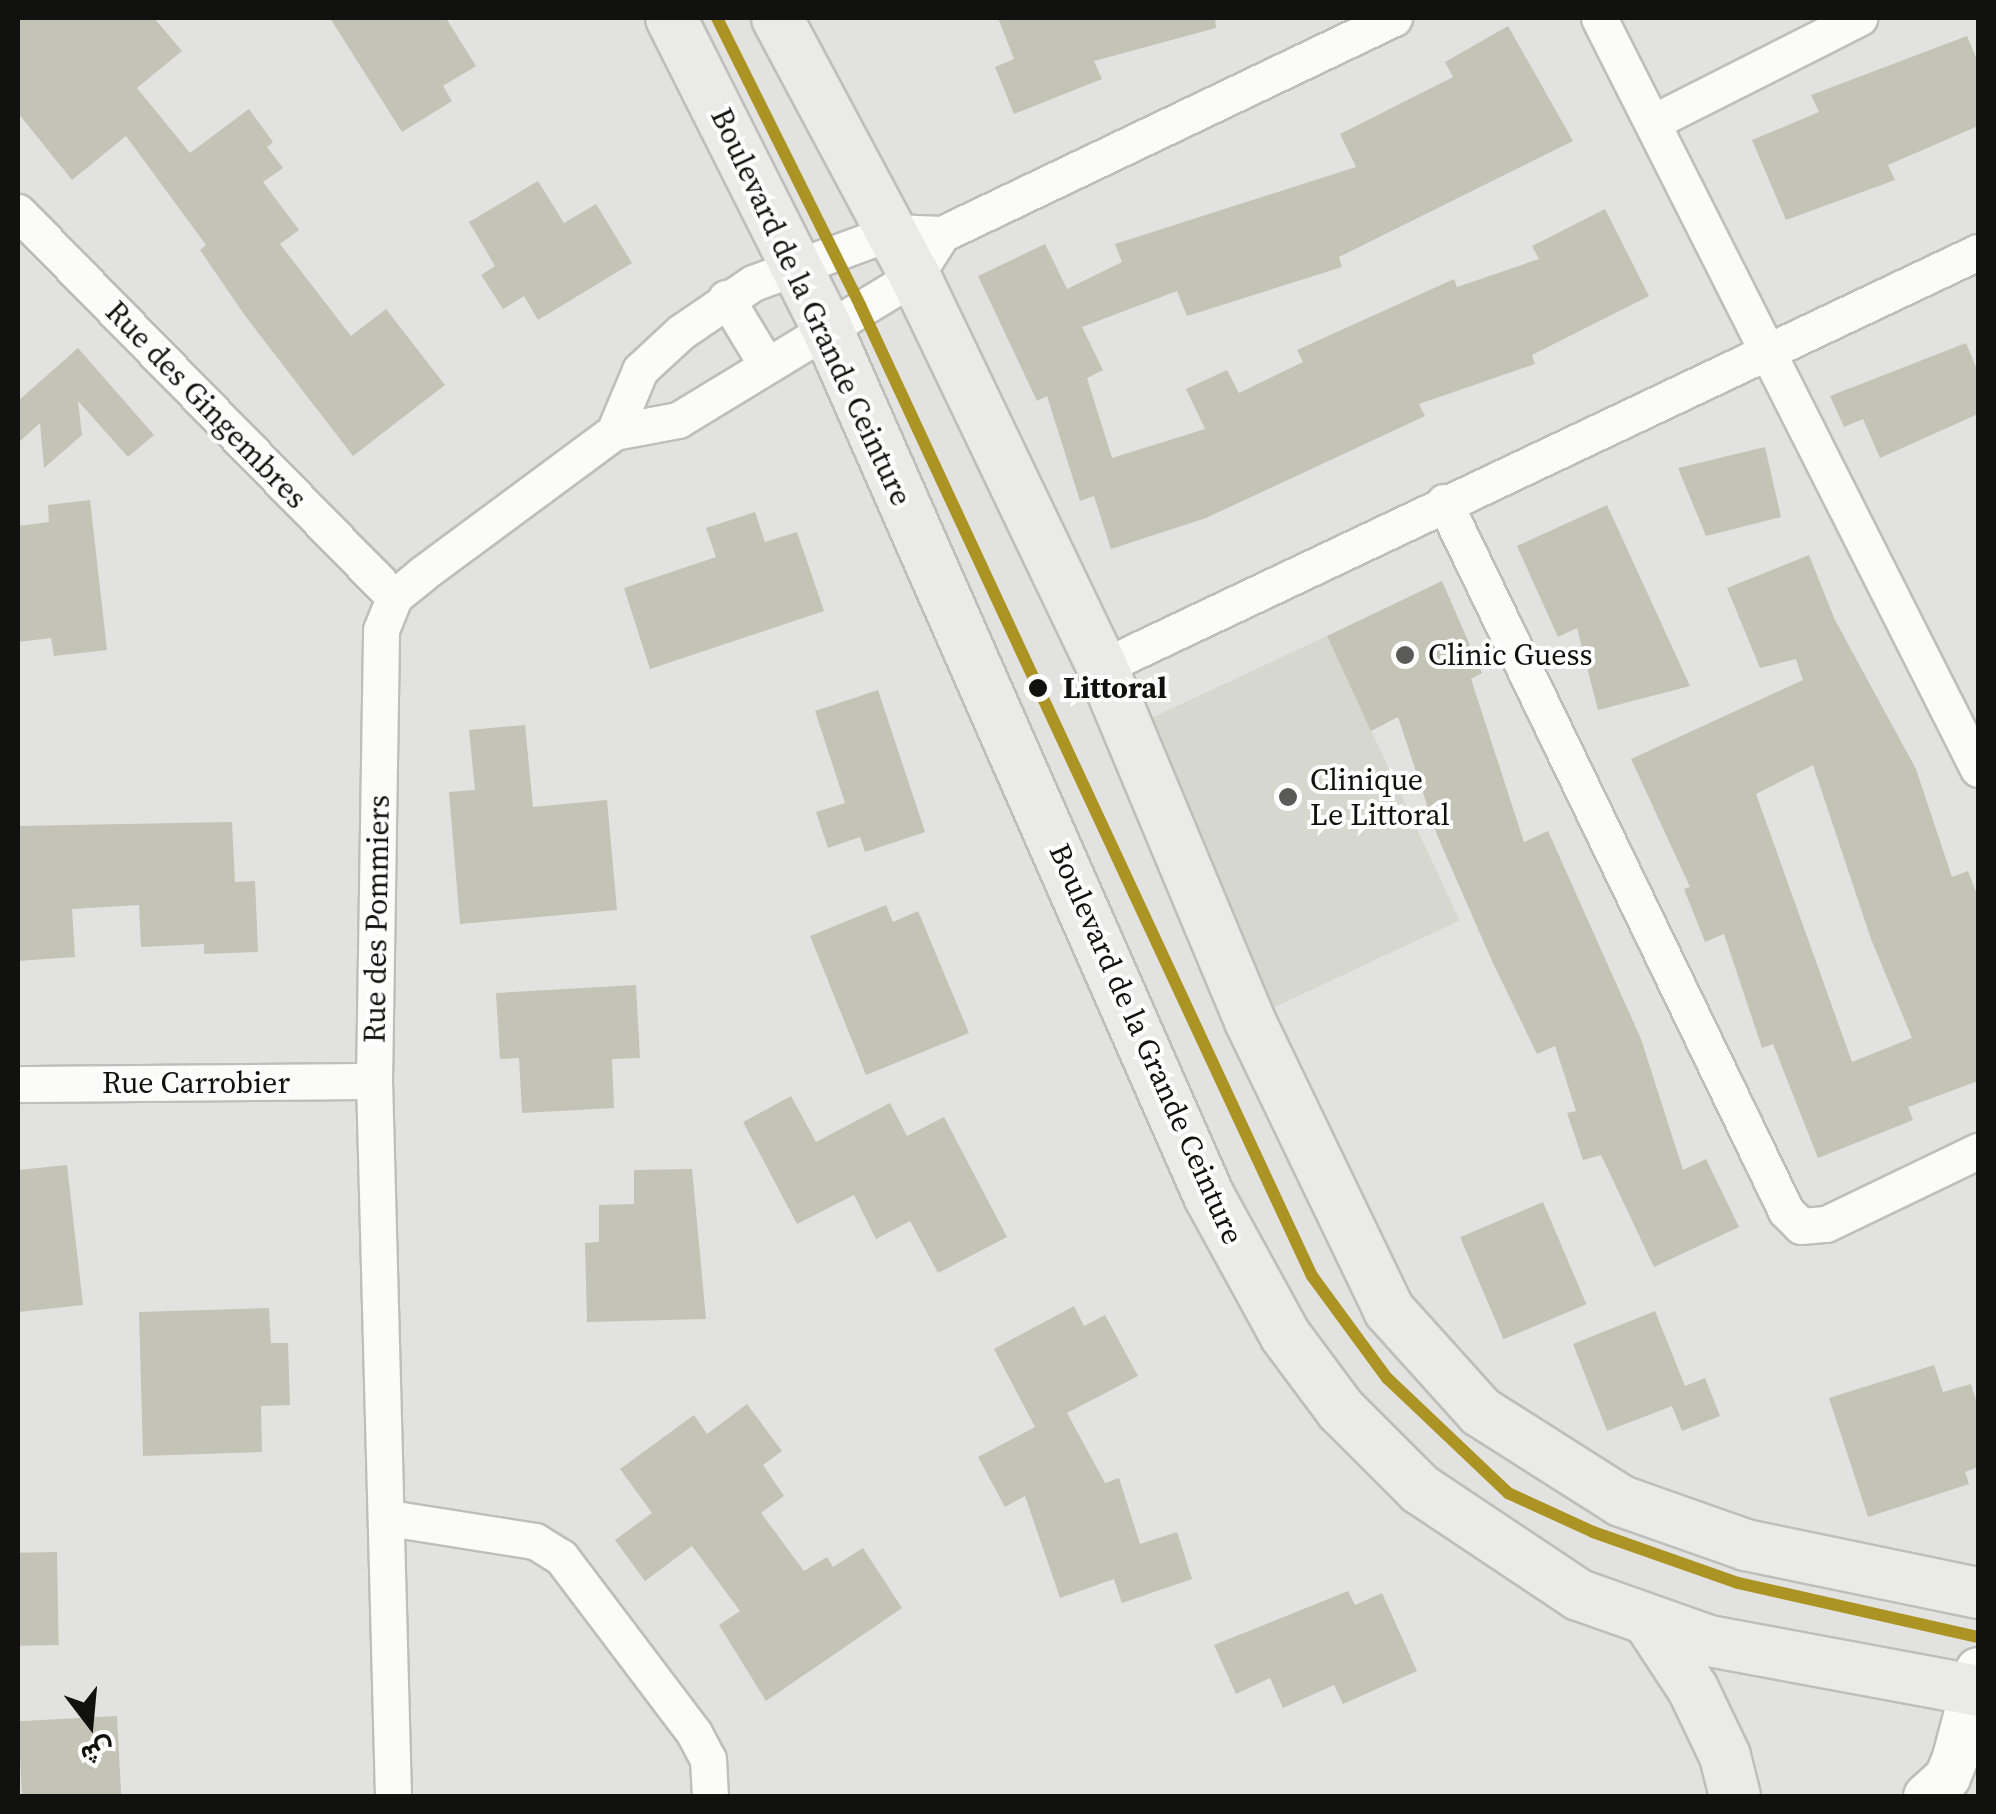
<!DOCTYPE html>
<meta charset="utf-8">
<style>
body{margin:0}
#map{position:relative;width:1996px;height:1814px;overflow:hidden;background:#e2e2e0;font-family:"Source Serif 4",Vazirmatn,serif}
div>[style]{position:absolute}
.built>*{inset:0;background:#d6d7cf;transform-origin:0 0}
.building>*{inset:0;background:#c3c4b6;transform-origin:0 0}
.roads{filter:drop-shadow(2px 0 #bebebc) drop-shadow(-2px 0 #bebebc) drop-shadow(0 2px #bebebc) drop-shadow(0 -2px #bebebc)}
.minor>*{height:35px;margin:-17.5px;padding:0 17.5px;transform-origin:17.5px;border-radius:17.5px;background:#fbfbfa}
.tertiary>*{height:45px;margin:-22.5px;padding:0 22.5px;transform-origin:22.5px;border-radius:22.5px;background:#fbfbfa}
.secondary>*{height:50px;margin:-25px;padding:0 25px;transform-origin:25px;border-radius:25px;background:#eaeae6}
.tram-1>*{height:12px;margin:-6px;padding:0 6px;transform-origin:6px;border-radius:6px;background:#ac9424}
.dots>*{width:28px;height:28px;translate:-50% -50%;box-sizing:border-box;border:5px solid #fff;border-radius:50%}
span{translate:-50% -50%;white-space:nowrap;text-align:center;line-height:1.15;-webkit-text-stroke:8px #fff;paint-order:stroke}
.street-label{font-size:30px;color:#111110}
.poi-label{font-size:30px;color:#111110}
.left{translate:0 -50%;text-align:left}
.stop-label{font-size:30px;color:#111110;font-weight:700}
.frame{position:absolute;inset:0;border:20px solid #111110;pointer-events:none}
.north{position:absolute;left:40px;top:1674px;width:100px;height:100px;-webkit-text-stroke:8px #fff;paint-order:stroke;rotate:164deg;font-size:28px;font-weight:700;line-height:40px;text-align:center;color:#111110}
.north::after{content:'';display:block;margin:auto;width:35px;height:45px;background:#111110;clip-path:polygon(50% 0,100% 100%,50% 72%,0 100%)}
</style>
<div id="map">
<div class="built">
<i style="left:1327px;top:636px;width:314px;height:205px;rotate:65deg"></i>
</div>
<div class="building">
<i style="clip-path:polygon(18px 18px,154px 18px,182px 51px,137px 88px,190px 153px,249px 109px,273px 142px,267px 147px,283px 168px,263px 182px,299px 230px,280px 244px,351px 336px,386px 309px,445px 385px,353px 456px,246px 317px,200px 250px,206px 245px,126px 136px,72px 180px,18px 113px)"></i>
<i style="clip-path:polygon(330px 18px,446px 18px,476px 66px,443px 86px,452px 101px,402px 132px)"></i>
<i style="clip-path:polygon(998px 18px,1215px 18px,1216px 28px,1094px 61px,1102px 79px,1014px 114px,995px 67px,1014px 59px)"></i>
<i style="clip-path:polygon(1508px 26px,1573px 141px,1339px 257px,1342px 267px,1187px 316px,1177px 291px,1082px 327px,1103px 370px,1087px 378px,1112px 458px,1205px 429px,1186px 389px,1227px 370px,1239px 393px,1303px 362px,1297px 350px,1454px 279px,1457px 287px,1539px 259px,1532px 246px,1605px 209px,1649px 296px,1532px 355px,1535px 364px,1419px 404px,1425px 416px,1206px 518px,1111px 549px,1094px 496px,1080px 501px,1047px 396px,1037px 401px,978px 276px,1045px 244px,1067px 289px,1122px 262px,1115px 244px,1356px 167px,1340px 134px,1453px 77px,1445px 62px)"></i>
<i style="clip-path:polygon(1967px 36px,1978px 62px,1978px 126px,1888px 165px,1895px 180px,1786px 220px,1752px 140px,1819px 112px,1811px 95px)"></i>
<i style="clip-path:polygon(538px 181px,564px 223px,596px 204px,632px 263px,538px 320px,524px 296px,503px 309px,481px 275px,495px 266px,469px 222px)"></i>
<i style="clip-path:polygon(1966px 343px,1978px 372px,1978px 414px,1880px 458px,1863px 419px,1844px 427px,1830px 396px)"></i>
<i style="clip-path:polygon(78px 348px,154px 435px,128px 457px,78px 401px,82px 435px,44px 468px,40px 423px,18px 443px,18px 401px)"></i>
<i style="clip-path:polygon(1765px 447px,1781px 517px,1706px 536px,1678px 468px)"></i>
<i style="clip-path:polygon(90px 500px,107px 650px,54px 656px,51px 638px,18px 642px,18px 526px,49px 522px,48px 505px)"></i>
<i style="clip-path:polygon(1607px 505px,1690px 686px,1598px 710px,1577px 628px,1558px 637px,1517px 546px)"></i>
<i style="clip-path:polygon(755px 512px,765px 542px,797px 532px,824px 611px,650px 669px,624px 588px,716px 557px,706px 528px)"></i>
<i style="clip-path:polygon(evenodd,1809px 555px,1835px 620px,1916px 769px,1952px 877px,1968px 871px,1978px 897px,1978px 1081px,1908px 1107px,1913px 1120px,1818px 1158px,1773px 1044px,1762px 1048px,1724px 934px,1705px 942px,1684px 889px,1690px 887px,1631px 759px,1803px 680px,1796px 659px,1760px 668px,1727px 588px,1809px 555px,1813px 765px,1871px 939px,1912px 1038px,1852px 1062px,1756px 794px,1813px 765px)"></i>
<i style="clip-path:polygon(1442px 581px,1482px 673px,1471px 679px,1524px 842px,1548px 831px,1641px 1039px,1683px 1170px,1706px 1159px,1739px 1227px,1654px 1267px,1601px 1155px,1583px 1160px,1567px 1113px,1576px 1111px,1555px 1046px,1537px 1054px,1492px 961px,1437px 835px,1398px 717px,1371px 731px,1327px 636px)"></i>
<i style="clip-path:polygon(878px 690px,925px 832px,865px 852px,860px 837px,828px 848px,816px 812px,845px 803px,815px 711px)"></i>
<i style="clip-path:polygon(525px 725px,533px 807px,607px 800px,617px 910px,460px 924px,449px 792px,475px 790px,469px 730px)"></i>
<i style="clip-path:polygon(232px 822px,235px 882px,255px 881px,258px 952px,204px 954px,204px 944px,141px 947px,139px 905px,72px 909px,75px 957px,18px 961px,18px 826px)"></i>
<i style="clip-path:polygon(886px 905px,893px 922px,918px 911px,969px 1033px,866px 1075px,810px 936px)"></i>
<i style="clip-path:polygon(636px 985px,640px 1058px,612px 1059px,614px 1108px,522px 1113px,519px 1058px,500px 1059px,496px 993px)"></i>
<i style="clip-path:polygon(791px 1096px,816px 1142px,890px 1103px,907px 1136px,944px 1117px,1007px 1237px,938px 1273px,910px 1221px,876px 1239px,854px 1195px,797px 1224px,743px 1122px)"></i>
<i style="clip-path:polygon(67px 1165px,83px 1305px,18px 1312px,18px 1170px)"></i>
<i style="clip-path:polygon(692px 1169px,706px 1319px,587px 1322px,585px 1243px,599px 1242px,599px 1205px,634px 1204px,634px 1170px)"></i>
<i style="left:1543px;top:1202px;width:111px;height:90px;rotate:67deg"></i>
<i style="clip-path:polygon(1074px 1306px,1084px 1326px,1105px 1315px,1138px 1376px,1067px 1413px,1105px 1483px,1119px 1478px,1140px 1544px,1177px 1532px,1192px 1579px,1122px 1603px,1114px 1579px,1060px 1598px,1025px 1496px,1005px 1507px,978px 1457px,1035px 1427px,994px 1349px)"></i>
<i style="clip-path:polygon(269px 1308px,271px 1343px,288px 1343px,290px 1405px,261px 1406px,262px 1452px,143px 1456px,139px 1312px)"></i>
<i style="clip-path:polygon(1655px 1311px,1685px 1386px,1705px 1378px,1720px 1416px,1682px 1431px,1672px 1406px,1607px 1431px,1573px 1344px)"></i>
<i style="clip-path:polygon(1934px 1365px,1943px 1392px,1971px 1384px,1978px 1407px,1978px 1467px,1965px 1472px,1969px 1484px,1868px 1517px,1829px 1398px)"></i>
<i style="clip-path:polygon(747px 1404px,782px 1451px,763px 1465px,784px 1496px,761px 1513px,804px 1571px,827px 1557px,833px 1567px,863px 1548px,902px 1608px,766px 1701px,719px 1625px,740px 1611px,692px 1546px,645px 1581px,615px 1540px,652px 1513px,620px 1469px,694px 1415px,707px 1434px)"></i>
<i style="left:57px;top:1552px;width:93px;height:39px;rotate:89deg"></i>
<i style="clip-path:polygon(1348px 1591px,1355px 1605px,1382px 1593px,1417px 1671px,1343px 1704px,1334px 1685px,1283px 1708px,1270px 1678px,1236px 1694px,1214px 1645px)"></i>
<i style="left:117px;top:1716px;width:80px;height:99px;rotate:87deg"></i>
</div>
<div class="roads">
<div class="minor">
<i style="left:1599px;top:18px;width:841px;rotate:63.22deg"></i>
<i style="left:1655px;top:121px;width:229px;rotate:-26.8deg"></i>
<i style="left:18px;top:212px;width:538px;rotate:45.68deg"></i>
<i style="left:726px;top:298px;width:77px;rotate:58.8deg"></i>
<i style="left:614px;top:432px;width:67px;rotate:-67.2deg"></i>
<i style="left:640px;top:370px;width:56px;rotate:-42.8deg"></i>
<i style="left:681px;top:332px;width:87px;rotate:-34.2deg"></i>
<i style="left:753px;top:283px;width:148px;rotate:-20.1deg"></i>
<i style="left:892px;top:232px;width:50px;rotate:2.3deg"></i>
<i style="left:942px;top:234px;width:501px;rotate:-25.54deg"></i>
<i style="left:1444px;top:502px;width:787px;rotate:64.25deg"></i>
<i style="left:1786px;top:1211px;width:21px;rotate:45deg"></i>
<i style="left:1801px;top:1226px;width:25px;rotate:-5deg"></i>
<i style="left:1826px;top:1224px;width:169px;rotate:-25.7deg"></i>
<i style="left:1102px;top:667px;width:969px;rotate:-25.35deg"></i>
<i style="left:18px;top:1084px;width:356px;rotate:-0.5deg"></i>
<i style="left:389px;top:1518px;width:148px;rotate:9deg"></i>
<i style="left:535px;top:1541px;width:31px;rotate:32deg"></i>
<i style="left:561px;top:1557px;width:221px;rotate:52.9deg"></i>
<i style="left:694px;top:1733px;width:30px;rotate:62deg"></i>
<i style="left:708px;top:1759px;width:37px;rotate:87deg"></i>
<i style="left:393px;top:1796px;width:715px;rotate:-91.52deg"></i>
<i style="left:374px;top:1081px;width:451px;rotate:-89.1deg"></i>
<i style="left:381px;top:630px;width:35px;rotate:-68deg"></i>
<i style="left:394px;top:597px;width:36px;rotate:-39deg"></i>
<i style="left:422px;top:574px;width:239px;rotate:-36.5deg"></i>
<i style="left:614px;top:432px;width:65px;rotate:-10.6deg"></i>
<i style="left:678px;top:420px;width:277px;rotate:-31.3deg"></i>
<i style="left:915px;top:276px;width:50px;rotate:-57.3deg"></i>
</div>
<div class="tertiary">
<i style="left:1926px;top:1796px;width:28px;rotate:-42deg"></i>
<i style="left:1947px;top:1777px;width:22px;rotate:-68deg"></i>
<i style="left:1955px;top:1757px;width:90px;rotate:-75.2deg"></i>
</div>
<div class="secondary">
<i style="left:671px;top:18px;width:345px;rotate:63.3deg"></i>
<i style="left:826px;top:326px;width:951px;rotate:66.24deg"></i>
<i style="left:1209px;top:1196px;width:158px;rotate:61.3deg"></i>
<i style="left:1285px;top:1335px;width:94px;rotate:53.3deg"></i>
<i style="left:1341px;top:1410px;width:112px;rotate:45deg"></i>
<i style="left:1420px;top:1489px;width:191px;rotate:33.7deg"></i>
<i style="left:1579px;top:1595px;width:138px;rotate:19.5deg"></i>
<i style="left:1709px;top:1641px;width:274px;rotate:10.5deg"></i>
<i style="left:777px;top:18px;width:293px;rotate:61.9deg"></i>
<i style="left:915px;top:276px;width:433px;rotate:64.4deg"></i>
<i style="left:1102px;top:667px;width:384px;rotate:67.3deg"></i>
<i style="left:1250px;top:1021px;width:321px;rotate:64.3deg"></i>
<i style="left:1389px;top:1310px;width:137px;rotate:48deg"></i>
<i style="left:1481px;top:1412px;width:166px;rotate:32.4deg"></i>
<i style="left:1621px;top:1501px;width:133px;rotate:19.4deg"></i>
<i style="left:1746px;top:1545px;width:237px;rotate:11.7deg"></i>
<i style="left:1651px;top:1625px;width:77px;rotate:56.7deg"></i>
<i style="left:1693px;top:1689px;width:74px;rotate:64.5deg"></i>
<i style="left:1725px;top:1756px;width:41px;rotate:76deg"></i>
</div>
</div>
<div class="tram-1">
<i style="left:717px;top:18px;width:321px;rotate:63.5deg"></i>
<i style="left:860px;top:305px;width:1071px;rotate:65.04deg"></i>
<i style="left:1312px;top:1276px;width:127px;rotate:53.7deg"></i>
<i style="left:1387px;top:1378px;width:167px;rotate:43.5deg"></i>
<i style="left:1508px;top:1493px;width:94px;rotate:24.6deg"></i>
<i style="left:1593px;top:1532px;width:154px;rotate:19.4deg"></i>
<i style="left:1738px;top:1583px;width:246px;rotate:12.7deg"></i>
</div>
<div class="dots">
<i style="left:1405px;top:655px;background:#5a5a59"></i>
<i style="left:1038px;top:688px;background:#111110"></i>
<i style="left:1288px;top:797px;background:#5a5a59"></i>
</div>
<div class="street-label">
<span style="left:811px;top:307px;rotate:65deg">Boulevard de la Grande Ceinture</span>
<span style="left:206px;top:405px;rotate:46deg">Rue des Gingembres</span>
<span style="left:377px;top:919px;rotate:-89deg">Rue des Pommiers</span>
<span style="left:1146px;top:1044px;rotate:66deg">Boulevard de la Grande Ceinture</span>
<span style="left:196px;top:1083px">Rue Carrobier</span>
</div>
<div class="poi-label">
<span class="left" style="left:1428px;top:655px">Clinic Guess</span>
<span class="left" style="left:1310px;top:797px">Clinique<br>Le Littoral</span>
</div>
<div class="stop-label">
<span class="left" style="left:1063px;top:688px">Littoral</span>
</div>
<div class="frame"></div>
<div class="north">ش</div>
</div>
